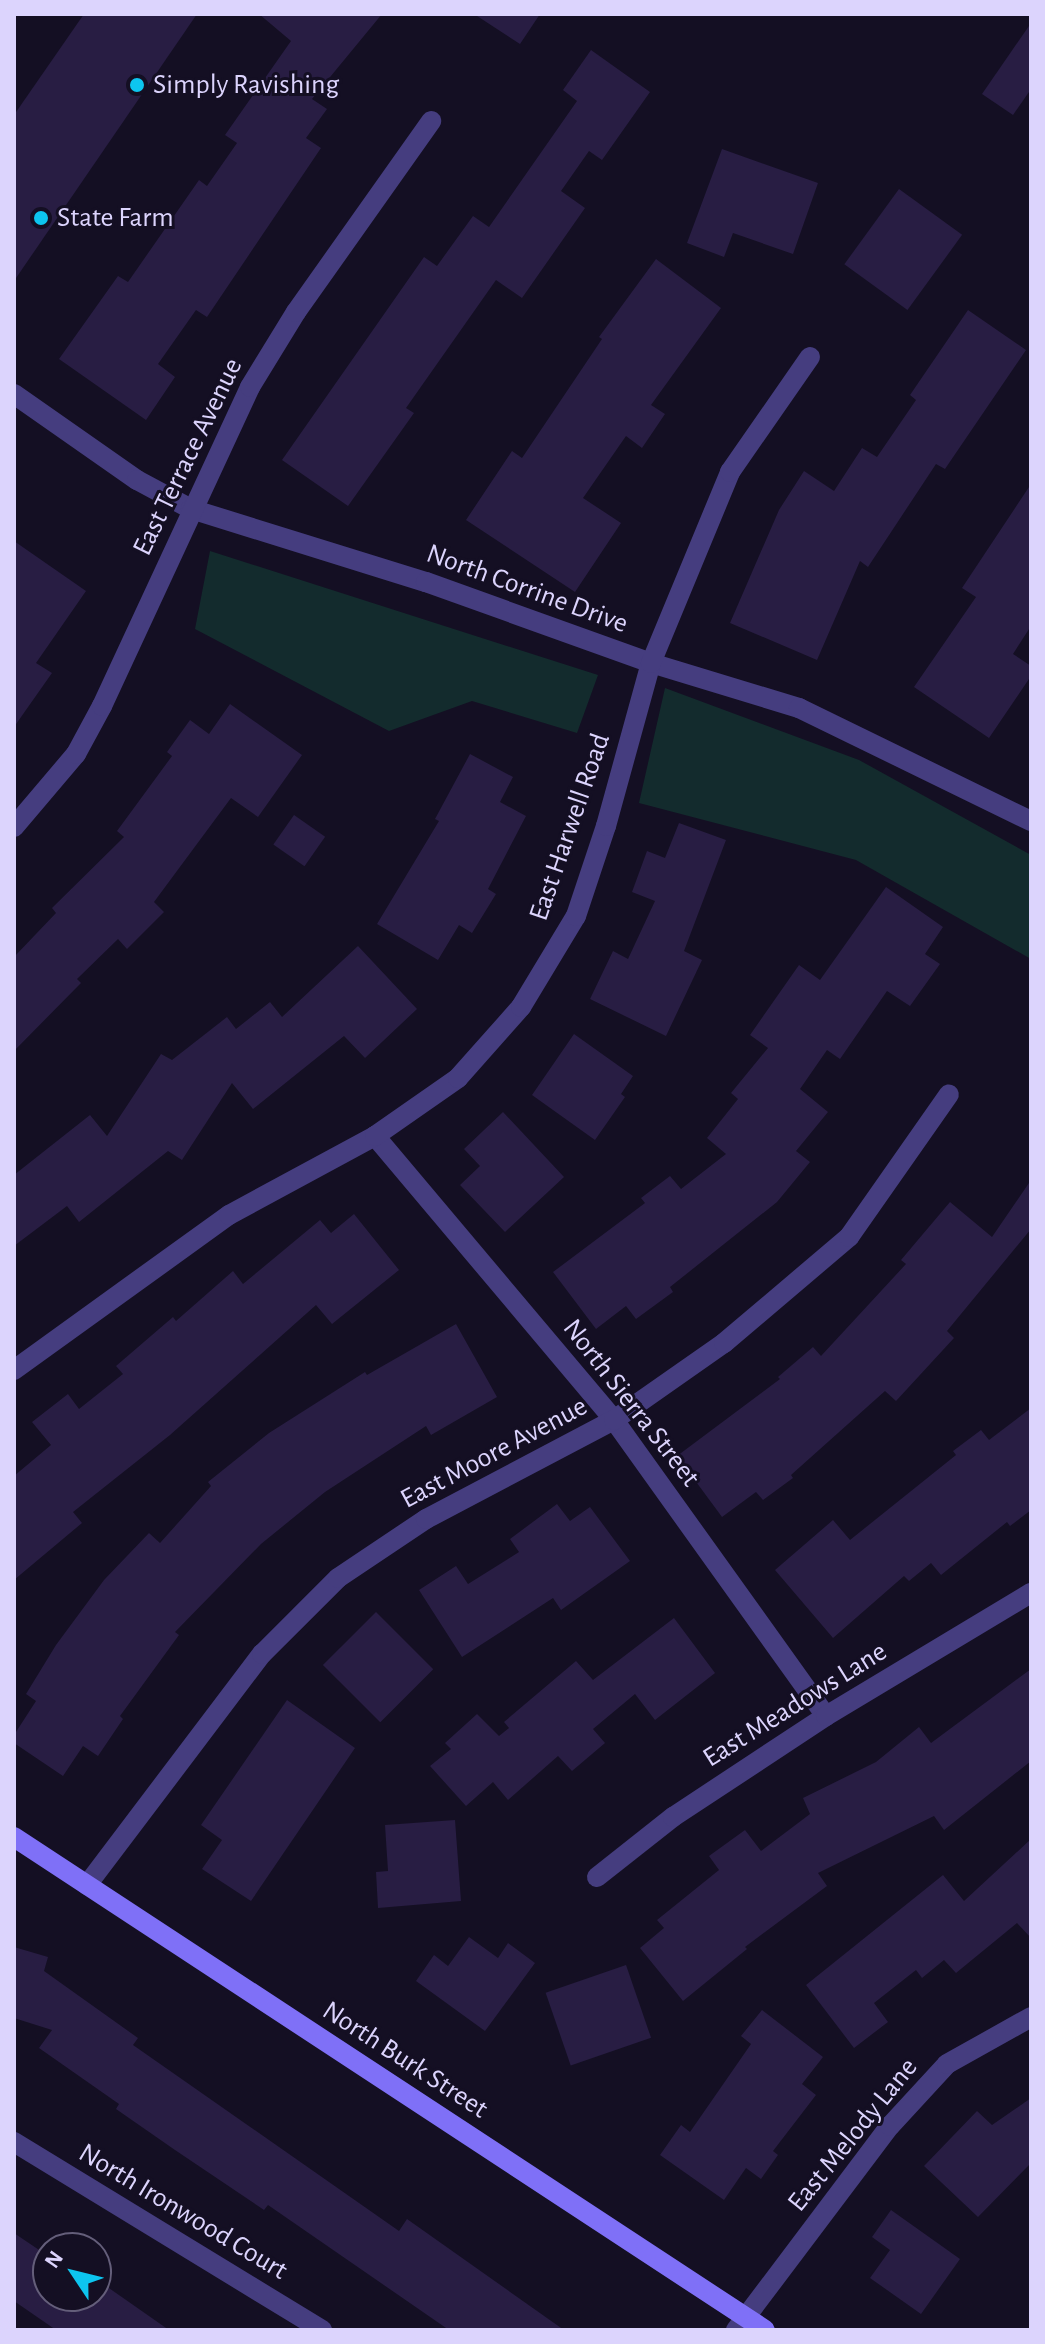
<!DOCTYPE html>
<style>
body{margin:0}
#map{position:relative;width:1045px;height:2344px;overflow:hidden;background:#140f23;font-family:"Alegreya Sans",sans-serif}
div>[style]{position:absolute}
.green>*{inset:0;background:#132b2d}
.building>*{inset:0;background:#281d43;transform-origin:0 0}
.street>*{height:20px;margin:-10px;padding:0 10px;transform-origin:10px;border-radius:10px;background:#453d7f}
.secondary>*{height:20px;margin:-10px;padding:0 10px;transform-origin:10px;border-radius:10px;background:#7f70f7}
.dots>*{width:22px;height:22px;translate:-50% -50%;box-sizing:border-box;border:4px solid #140f23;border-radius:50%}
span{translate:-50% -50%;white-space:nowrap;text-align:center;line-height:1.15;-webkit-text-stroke:6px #140f23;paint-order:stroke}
.poi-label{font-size:28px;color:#dcd4fd}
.left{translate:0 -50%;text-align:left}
.street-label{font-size:28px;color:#dcd4fd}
.frame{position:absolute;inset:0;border:16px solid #dcd4fd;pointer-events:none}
.north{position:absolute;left:32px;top:2232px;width:80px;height:80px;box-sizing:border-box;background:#140f23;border:2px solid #645e7a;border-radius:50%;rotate:305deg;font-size:22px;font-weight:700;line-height:32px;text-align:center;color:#dcd4fd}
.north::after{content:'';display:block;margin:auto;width:28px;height:36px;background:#0dc5ef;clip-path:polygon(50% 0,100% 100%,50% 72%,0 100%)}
</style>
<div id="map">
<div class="green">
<i style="clip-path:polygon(210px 551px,598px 675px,577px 733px,472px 701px,389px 731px,195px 629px)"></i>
<i style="clip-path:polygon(665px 688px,859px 760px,1031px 855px,1031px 959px,856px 860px,639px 803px)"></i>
</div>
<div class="building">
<i style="clip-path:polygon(84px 14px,197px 14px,14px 281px,14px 115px)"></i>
<i style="clip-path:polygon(259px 14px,382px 14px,312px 99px,327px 109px,306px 138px,321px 148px,207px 317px,196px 310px,158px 364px,175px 377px,146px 420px,59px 359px,118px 276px,128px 282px,199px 180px,207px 186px,237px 143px,225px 135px,291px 41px)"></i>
<i style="clip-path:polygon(474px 14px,540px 14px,520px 44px)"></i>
<i style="clip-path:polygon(1031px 23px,1031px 89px,1013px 115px,982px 94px)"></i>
<i style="clip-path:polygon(591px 50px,650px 92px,602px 160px,589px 151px,561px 191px,585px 208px,522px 298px,496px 280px,406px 408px,414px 413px,348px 506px,282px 460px,424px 257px,437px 266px,473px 216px,489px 227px,577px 101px,563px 90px)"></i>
<i style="clip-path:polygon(722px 149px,818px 183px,793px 254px,733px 233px,724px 257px,687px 243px)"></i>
<i style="left:899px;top:189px;width:78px;height:93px;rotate:36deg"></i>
<i style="clip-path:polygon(656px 259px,721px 308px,651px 405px,665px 414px,642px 448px,626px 436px,583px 498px,621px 523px,575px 592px,466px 520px,512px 451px,522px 458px,602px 339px,599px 337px)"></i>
<i style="clip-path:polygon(968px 310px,1026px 350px,945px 469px,936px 464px,868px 567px,860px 561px,817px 660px,730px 623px,779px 510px,804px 471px,834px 491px,862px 448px,877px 457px,916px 400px,910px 395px)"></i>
<i style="clip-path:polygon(1031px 484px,1031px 626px,1013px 654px,1031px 666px,1031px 676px,989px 738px,914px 687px,976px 597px,962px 588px)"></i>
<i style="clip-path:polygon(14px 541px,86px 591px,36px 663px,52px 673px,14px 727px)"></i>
<i style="clip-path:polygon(230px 704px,302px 755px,258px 817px,231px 798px,154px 902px,164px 912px,127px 949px,118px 939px,77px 979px,81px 983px,14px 1051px,14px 957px,56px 913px,52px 908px,124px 837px,117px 831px,172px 756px,167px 752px,190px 720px,209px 734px)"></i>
<i style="clip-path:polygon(470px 754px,513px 777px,500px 802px,526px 816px,488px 889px,496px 894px,472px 933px,459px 925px,438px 960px,377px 924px,439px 821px,435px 819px)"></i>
<i style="left:294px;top:815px;width:38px;height:36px;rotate:35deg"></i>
<i style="clip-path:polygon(679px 823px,726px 840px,684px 951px,702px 960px,666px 1036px,590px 999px,613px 951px,628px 959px,655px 901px,632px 892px,647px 851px,665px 858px)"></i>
<i style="clip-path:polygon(886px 887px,943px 927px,925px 954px,940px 964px,910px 1006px,887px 991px,840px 1059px,827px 1050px,800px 1089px,828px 1112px,796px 1151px,810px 1162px,777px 1202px,670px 1287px,673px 1292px,636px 1319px,626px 1306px,596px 1329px,553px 1272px,645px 1203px,641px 1198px,670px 1176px,681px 1189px,726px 1154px,707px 1138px,738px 1099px,731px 1093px,768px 1048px,750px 1035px,799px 965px,820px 980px)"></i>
<i style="clip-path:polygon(358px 946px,417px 1009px,365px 1058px,344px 1036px,253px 1109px,232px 1083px,182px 1160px,168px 1151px,79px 1222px,67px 1206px,14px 1246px,14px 1175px,90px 1115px,107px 1136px,161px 1054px,172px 1060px,227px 1017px,236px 1029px,270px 1002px,282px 1017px)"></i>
<i style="clip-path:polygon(574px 1034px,633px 1076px,621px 1094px,625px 1097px,595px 1140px,532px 1095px)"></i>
<i style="clip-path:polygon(503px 1112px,564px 1177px,505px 1232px,460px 1185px,480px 1166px,464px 1149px)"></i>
<i style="clip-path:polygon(1031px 1180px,1031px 1229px,947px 1331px,954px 1338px,896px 1401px,885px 1391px,791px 1475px,793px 1478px,763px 1500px,756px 1492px,722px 1517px,677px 1456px,780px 1379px,778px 1377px,813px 1347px,821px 1356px,906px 1264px,901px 1260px,950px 1202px,992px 1237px)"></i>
<i style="clip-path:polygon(354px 1214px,399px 1270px,332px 1324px,316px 1305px,170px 1435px,73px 1512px,82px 1523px,14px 1580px,14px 1476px,51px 1445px,32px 1422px,68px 1394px,79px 1409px,123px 1374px,116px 1366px,173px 1317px,176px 1321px,233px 1271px,243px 1284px,320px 1220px,331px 1233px)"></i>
<i style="clip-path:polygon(456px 1324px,497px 1397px,431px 1435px,426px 1426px,325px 1492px,261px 1544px,175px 1632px,179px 1635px,120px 1716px,123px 1719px,98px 1756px,83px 1746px,63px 1776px,14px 1743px,14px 1735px,36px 1701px,26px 1694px,56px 1645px,104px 1580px,149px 1533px,160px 1543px,211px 1486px,208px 1482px,269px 1433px,365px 1372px,367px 1375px)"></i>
<i style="clip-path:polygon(1031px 1408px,1031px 1510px,1010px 1526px,1007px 1522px,941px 1575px,931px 1563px,909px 1581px,904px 1576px,833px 1638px,775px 1570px,833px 1520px,850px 1540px,956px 1455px,953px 1451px,981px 1430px,989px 1440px)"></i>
<i style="clip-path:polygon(557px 1504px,570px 1521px,590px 1507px,630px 1561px,561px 1610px,553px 1598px,462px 1657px,419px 1590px,456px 1566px,468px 1584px,519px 1552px,510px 1539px)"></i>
<i style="left:376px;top:1612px;width:81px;height:75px;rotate:45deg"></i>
<i style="clip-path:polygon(674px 1618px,715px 1673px,655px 1720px,635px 1694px,593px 1729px,605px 1743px,572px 1771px,558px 1756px,508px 1800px,493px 1782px,466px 1806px,430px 1766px,451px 1749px,445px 1743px,477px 1714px,499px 1736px,509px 1728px,504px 1722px,576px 1661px,593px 1680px)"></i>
<i style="clip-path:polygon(1031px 1669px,1031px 1761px,944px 1830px,934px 1816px,818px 1873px,827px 1886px,745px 1947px,747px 1949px,683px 2001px,640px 1948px,664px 1928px,657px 1920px,719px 1870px,709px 1856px,745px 1830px,761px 1851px,810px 1814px,803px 1798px,876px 1762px,919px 1727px,931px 1743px)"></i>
<i style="clip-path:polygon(287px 1700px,355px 1748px,251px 1901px,202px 1869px,222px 1840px,201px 1825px)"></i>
<i style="clip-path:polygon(455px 1820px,461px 1901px,378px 1908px,376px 1872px,388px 1871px,385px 1825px)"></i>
<i style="clip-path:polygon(1031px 1839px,1031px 1938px,1017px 1923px,956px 1973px,944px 1960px,922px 1978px,916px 1970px,874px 2003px,888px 2022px,854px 2048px,806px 1985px,943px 1875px,964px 1901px)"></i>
<i style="clip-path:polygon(469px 1937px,498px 1958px,508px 1943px,535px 1963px,485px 2031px,416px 1981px,434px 1955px,448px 1966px)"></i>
<i style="clip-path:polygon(14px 1947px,48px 1957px,44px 1971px,138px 2038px,133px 2045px,399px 2231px,407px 2219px,564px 2330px,449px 2330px,268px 2205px,264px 2210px,175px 2150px,116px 2109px,119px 2104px,39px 2048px,52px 2030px,14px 2018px)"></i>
<i style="left:626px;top:1965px;width:77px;height:85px;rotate:71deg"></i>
<i style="clip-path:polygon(762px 2010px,823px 2057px,802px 2084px,816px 2095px,773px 2151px,778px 2155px,761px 2179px,746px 2168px,724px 2200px,660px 2155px,681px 2125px,690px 2132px,751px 2044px,741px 2036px)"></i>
<i style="clip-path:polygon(1031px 2098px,1031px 2163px,978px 2217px,924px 2166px,977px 2111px,992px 2125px)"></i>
<i style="clip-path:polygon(891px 2210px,960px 2259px,921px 2314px,870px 2278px,890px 2250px,872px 2237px)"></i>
<i style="clip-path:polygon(14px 2233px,48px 2256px,48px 2296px,96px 2296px,96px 2279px,169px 2330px,56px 2330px,14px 2301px)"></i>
</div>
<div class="street">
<i style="left:14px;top:394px;width:150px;rotate:35deg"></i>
<i style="left:137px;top:480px;width:61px;rotate:28.2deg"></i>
<i style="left:191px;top:509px;width:246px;rotate:17.3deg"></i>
<i style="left:426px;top:582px;width:239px;rotate:19.8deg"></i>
<i style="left:651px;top:663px;width:155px;rotate:16.9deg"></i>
<i style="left:799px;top:708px;width:258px;rotate:26deg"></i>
<i style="left:14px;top:827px;width:96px;rotate:-49.7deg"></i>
<i style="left:76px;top:754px;width:55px;rotate:-61.6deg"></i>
<i style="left:102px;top:706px;width:352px;rotate:-65.1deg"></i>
<i style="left:250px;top:387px;width:88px;rotate:-58.5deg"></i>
<i style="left:296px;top:312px;width:234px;rotate:-54.7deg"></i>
<i style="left:375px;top:1136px;width:371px;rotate:49.9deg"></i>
<i style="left:614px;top:1420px;width:364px;rotate:54.4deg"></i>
<i style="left:14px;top:1370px;width:265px;rotate:-35.8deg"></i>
<i style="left:229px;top:1215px;width:166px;rotate:-28.4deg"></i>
<i style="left:375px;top:1136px;width:101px;rotate:-34.9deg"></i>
<i style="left:458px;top:1078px;width:95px;rotate:-48.4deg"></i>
<i style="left:521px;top:1007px;width:106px;rotate:-58.9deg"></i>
<i style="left:576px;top:916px;width:95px;rotate:-71.6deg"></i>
<i style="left:606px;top:826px;width:169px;rotate:-74.6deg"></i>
<i style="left:651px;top:663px;width:207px;rotate:-67.5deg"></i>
<i style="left:730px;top:472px;width:140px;rotate:-55.2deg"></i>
<i style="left:597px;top:1877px;width:97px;rotate:-38.3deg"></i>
<i style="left:673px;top:1817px;width:183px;rotate:-33.4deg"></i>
<i style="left:826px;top:1716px;width:239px;rotate:-31deg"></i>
<i style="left:87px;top:1885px;width:290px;rotate:-52.9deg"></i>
<i style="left:262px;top:1654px;width:107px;rotate:-45deg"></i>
<i style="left:338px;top:1578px;width:106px;rotate:-33.8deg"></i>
<i style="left:426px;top:1519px;width:212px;rotate:-27.8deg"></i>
<i style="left:614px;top:1420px;width:134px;rotate:-35deg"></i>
<i style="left:724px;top:1343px;width:164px;rotate:-40.3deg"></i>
<i style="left:849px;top:1237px;width:174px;rotate:-55deg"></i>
<i style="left:14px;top:2142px;width:361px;rotate:31.4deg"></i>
<i style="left:736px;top:2330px;width:256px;rotate:-53deg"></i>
<i style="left:890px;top:2126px;width:84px;rotate:-47.4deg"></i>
<i style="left:947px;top:2064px;width:96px;rotate:-29.2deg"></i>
</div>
<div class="secondary">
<i style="left:14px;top:1837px;width:898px;rotate:33.28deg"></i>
</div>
<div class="dots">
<i style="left:137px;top:85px;background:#0dc5ef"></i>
<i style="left:41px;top:218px;background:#0dc5ef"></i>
</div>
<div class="poi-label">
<span class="left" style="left:153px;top:85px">Simply Ravishing</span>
<span class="left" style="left:57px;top:218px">State Farm</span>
</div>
<div class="street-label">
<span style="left:188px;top:457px;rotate:-64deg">East Terrace Avenue</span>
<span style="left:527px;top:589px;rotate:20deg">North Corrine Drive</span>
<span style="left:570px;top:827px;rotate:-71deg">East Harwell Road</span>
<span style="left:631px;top:1403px;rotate:52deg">North Sierra Street</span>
<span style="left:494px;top:1453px;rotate:-28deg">East Moore Avenue</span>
<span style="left:795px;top:1705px;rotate:-32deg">East Meadows Lane</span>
<span style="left:405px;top:2060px;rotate:33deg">North Burk Street</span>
<span style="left:853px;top:2135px;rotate:-51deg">East Melody Lane</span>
<span style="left:183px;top:2212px;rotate:31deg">North Ironwood Court</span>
</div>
<div class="frame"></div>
<div class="north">N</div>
</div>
